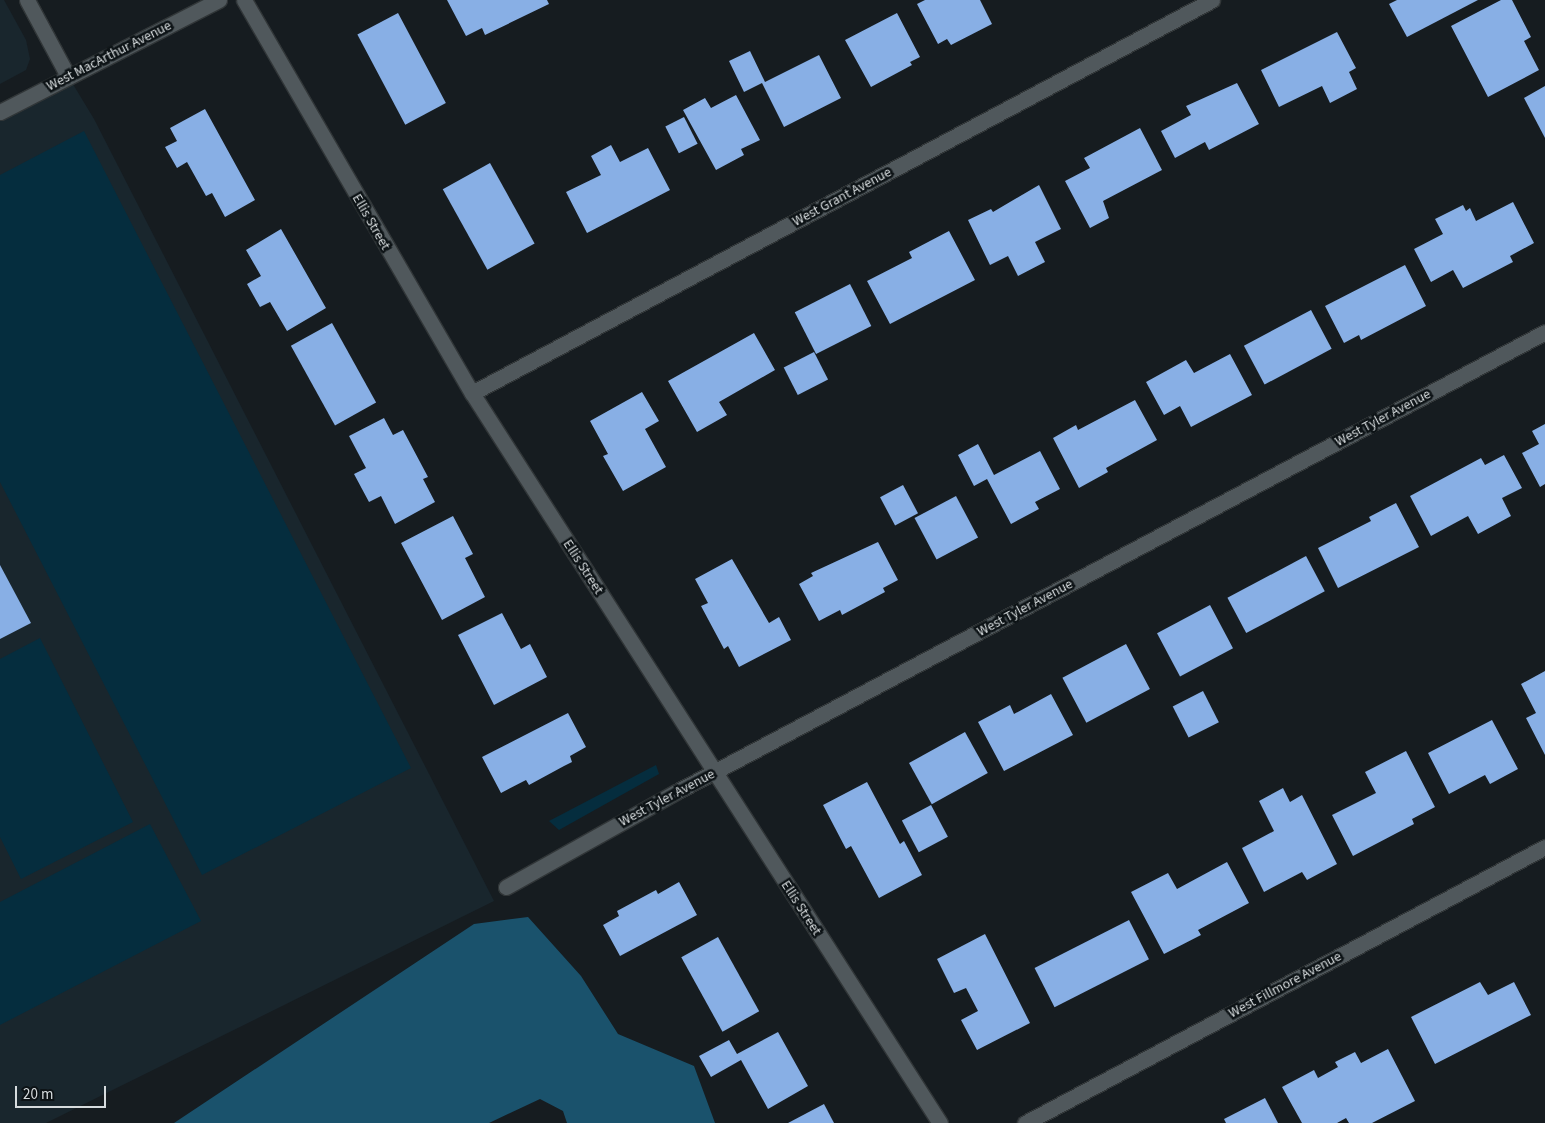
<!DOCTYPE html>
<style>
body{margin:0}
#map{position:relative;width:1545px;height:1123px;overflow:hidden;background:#161c20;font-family:"Source Sans 3",sans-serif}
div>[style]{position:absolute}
.built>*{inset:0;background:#19262d}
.green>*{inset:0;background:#052d3e}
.forest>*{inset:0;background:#1a526c}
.building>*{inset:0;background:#88afe5;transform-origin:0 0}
.roads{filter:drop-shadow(1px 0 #313638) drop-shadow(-1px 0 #313638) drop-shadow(0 1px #313638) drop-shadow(0 -1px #313638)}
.minor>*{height:15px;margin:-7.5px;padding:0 7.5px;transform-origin:7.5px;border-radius:7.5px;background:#50585c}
span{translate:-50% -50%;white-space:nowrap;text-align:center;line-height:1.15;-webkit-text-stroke:5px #0d1316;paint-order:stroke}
.street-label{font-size:14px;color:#d6dbdd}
.scale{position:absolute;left:15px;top:1086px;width:91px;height:22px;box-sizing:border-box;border:2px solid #d6dbdd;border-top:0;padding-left:6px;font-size:15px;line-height:18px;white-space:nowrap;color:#d6dbdd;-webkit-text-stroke:4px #0d1316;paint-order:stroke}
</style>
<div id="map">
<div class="built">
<i style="clip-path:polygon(0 0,4px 0,26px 40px,30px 59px,26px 70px,0 84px)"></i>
<i style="clip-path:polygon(68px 76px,94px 119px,494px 901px,46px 1123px,0 1123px,0 112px)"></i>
</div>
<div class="green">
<i style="clip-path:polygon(84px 131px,411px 768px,202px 875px,0 482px,0 175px)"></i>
<i style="clip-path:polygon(40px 638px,133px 822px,21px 879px,0 837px,0 659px)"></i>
<i style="clip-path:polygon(656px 765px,659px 774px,559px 830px,549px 821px)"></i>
<i style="clip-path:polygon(150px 824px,201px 921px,0 1025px,0 902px)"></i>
</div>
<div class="forest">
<i style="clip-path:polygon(528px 917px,581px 976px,618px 1034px,694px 1066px,715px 1123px,567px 1123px,563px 1111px,540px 1099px,489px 1123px,174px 1123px,474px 924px)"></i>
</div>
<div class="building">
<i style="clip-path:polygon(447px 0,547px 0,549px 4px,485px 35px,482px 28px,466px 36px)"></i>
<i style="clip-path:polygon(925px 0,980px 0,992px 24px,951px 45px,947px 39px,938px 44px,917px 4px)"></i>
<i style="clip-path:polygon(1397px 0,1478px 0,1407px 37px,1389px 4px)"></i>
<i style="clip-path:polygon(1501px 0,1512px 0,1531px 37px,1524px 41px,1539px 70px,1488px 97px,1451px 26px)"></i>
<i style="left:398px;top:13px;width:102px;height:46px;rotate:62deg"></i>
<i style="clip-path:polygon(897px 13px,920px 57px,910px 62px,912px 65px,871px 87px,845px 40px)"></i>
<i style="clip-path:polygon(1337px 32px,1356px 68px,1349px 72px,1357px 89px,1330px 103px,1322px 86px,1279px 107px,1261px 70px)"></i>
<i style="clip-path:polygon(750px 51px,765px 82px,819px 55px,841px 98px,784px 127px,762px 83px,744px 92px,729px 61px)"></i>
<i style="clip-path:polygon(1237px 83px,1259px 124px,1209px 150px,1205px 142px,1175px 158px,1161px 131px,1191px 115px,1186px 106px)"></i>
<i style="clip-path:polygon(1545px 86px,1545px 138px,1524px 98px)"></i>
<i style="clip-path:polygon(736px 95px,760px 140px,741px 149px,744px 155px,716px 170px,683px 110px,705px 98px,711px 108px)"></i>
<i style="clip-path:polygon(205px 109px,255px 200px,225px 217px,212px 193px,206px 196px,187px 162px,177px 168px,165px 147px,177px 141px,170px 128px)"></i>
<i style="left:684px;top:117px;width:30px;height:21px;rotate:63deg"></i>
<i style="clip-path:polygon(1140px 128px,1162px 170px,1103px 201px,1109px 218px,1090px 228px,1065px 181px,1090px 168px,1084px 158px)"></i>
<i style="clip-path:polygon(611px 145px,620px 162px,648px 148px,670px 190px,587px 233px,566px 192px,601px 175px,591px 156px)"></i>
<i style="left:490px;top:163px;width:92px;height:54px;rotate:61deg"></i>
<i style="clip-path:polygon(1039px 185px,1061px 229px,1035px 242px,1045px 262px,1018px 276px,1008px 256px,990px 265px,968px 220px,991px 209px,993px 212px)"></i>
<i style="clip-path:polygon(1513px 202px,1534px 243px,1510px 256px,1513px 262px,1463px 288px,1453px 270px,1431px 282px,1414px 249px,1443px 234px,1435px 219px,1463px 205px,1466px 211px,1470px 208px,1476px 221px)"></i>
<i style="clip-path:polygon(281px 229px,326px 308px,287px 331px,270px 302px,260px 307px,247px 284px,261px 276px,246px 250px)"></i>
<i style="clip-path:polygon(949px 231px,975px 280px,890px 324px,867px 281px,912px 258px,909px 252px)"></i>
<i style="clip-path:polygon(1405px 265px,1426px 306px,1361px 340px,1359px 335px,1344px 343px,1325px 306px)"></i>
<i style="left:850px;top:284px;width:47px;height:62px;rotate:63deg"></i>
<i style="left:1311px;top:310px;width:44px;height:76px;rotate:62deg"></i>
<i style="left:332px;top:323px;width:91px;height:47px;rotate:61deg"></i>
<i style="clip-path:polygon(754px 333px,775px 370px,719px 402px,727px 415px,697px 432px,668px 381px)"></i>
<i style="left:814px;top:352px;width:31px;height:34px;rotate:63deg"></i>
<i style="clip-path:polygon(1230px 354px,1252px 395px,1191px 427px,1180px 406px,1164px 415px,1146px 382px,1186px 360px,1194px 373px)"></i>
<i style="clip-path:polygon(642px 392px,659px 421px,645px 429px,666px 467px,623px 491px,603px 456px,608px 454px,590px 421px)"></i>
<i style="clip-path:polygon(1135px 400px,1157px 440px,1106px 468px,1108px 472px,1079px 488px,1053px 438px,1076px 425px,1078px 430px)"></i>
<i style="clip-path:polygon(384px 418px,393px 435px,403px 430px,428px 477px,423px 479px,435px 502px,395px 524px,381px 496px,369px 502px,354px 474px,366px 468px,349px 436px)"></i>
<i style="clip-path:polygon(1545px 424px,1545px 484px,1540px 487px,1522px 453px,1539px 444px,1532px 431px)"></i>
<i style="clip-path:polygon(978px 444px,994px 475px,1040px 451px,1060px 489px,1035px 502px,1039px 509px,1011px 524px,987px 479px,974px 486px,958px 455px)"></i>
<i style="clip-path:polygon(1504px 455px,1522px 488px,1502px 498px,1511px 516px,1478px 534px,1468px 516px,1431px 536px,1410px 496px,1481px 458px,1485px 465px)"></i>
<i style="left:903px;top:485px;width:32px;height:26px;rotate:62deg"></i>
<i style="left:956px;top:496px;width:47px;height:47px;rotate:62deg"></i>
<i style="clip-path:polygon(1396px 503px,1419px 547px,1338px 588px,1318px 548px,1371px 521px,1369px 517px)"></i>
<i style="clip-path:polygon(453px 516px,473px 554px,465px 558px,485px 597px,442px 620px,401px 543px)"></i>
<i style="clip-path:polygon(878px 542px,898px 580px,883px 588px,885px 592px,842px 615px,840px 610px,819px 621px,799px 584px,813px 576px,811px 573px)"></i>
<i style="left:1306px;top:556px;width:40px;height:89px;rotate:62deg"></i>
<i style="clip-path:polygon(732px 559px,769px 623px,779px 617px,791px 640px,739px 667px,728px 646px,724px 649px,701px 606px,708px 603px,695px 579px)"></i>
<i style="clip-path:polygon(0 565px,31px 623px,0 639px)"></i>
<i style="left:1210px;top:605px;width:49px;height:60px;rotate:62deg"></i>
<i style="clip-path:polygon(502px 613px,521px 649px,530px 644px,547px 677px,494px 705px,458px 635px)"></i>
<i style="left:1126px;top:644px;width:51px;height:72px;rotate:62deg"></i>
<i style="clip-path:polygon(1545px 671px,1545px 755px,1526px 718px,1536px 713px,1521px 684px)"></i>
<i style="left:1203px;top:691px;width:35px;height:34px;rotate:63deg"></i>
<i style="clip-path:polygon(1051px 694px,1073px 735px,1004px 771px,978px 722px,1010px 705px,1014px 714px)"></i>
<i style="clip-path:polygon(568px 713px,586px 747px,570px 756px,572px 762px,564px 766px,529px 785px,526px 780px,501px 793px,482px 757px)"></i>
<i style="clip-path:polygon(1492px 720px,1518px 769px,1490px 784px,1485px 775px,1449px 794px,1428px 753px)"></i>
<i style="left:965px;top:732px;width:47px;height:64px;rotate:61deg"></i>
<i style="clip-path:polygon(1406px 751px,1435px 807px,1412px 819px,1414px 824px,1353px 856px,1332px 815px,1376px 793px,1365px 772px)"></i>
<i style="clip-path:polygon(867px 782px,900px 844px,904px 841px,922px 875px,879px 898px,851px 846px,846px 849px,823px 805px)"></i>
<i style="clip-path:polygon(1283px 788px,1290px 802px,1302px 795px,1337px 864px,1307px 880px,1302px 872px,1264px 892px,1242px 848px,1274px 831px,1259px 801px)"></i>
<i style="left:931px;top:805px;width:36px;height:33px;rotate:62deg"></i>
<i style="clip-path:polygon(1227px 862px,1249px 903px,1198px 930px,1201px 935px,1164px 954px,1131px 892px,1168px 873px,1177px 889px)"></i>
<i style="clip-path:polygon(679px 882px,697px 915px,620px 956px,603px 925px,619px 916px,617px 911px,656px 890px,658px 894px)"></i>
<i style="left:1129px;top:920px;width:44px;height:106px;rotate:63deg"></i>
<i style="clip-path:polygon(985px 934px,1030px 1023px,977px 1050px,961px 1020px,978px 1011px,966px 988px,954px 993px,937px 959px)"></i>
<i style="left:718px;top:937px;width:85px;height:42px;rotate:61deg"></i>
<i style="clip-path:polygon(1480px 982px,1488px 995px,1514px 982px,1531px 1015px,1435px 1064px,1411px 1017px)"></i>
<i style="clip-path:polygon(778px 1032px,808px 1086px,768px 1109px,741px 1060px,711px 1077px,699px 1056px,729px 1040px,737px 1054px)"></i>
<i style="clip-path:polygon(1388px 1049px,1415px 1101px,1372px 1123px,1349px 1123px,1346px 1118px,1337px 1123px,1302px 1123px,1282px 1087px,1314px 1070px,1318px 1078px,1338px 1067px,1335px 1062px,1355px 1052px,1361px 1063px)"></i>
<i style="clip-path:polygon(1265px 1098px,1278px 1123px,1226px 1123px,1224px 1119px)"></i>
<i style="clip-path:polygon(824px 1104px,834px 1123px,788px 1123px)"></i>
</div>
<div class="roads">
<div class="minor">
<i style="left:27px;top:0;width:86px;rotate:61.7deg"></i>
<i style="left:244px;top:0;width:454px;rotate:59.9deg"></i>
<i style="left:472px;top:393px;width:867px;rotate:57.34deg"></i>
<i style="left:0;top:112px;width:246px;rotate:-27.1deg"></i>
<i style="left:472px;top:393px;width:838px;rotate:-27.97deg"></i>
<i style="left:506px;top:887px;width:195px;rotate:-29.2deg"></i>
<i style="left:676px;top:792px;width:983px;rotate:-27.89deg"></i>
<i style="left:1025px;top:1123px;width:589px;rotate:-27.96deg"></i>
</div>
</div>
<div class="street-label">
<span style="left:109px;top:56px;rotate:-27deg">West MacArthur Avenue</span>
<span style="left:842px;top:197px;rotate:-28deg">West Grant Avenue</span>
<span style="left:371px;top:222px;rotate:60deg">Ellis Street</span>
<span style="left:1383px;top:418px;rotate:-28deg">West Tyler Avenue</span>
<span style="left:583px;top:567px;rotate:57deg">Ellis Street</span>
<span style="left:1025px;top:608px;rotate:-28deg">West Tyler Avenue</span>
<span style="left:667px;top:798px;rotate:-28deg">West Tyler Avenue</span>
<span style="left:801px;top:908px;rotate:57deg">Ellis Street</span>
<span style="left:1285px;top:985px;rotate:-28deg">West Fillmore Avenue</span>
</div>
<div class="scale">20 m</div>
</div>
